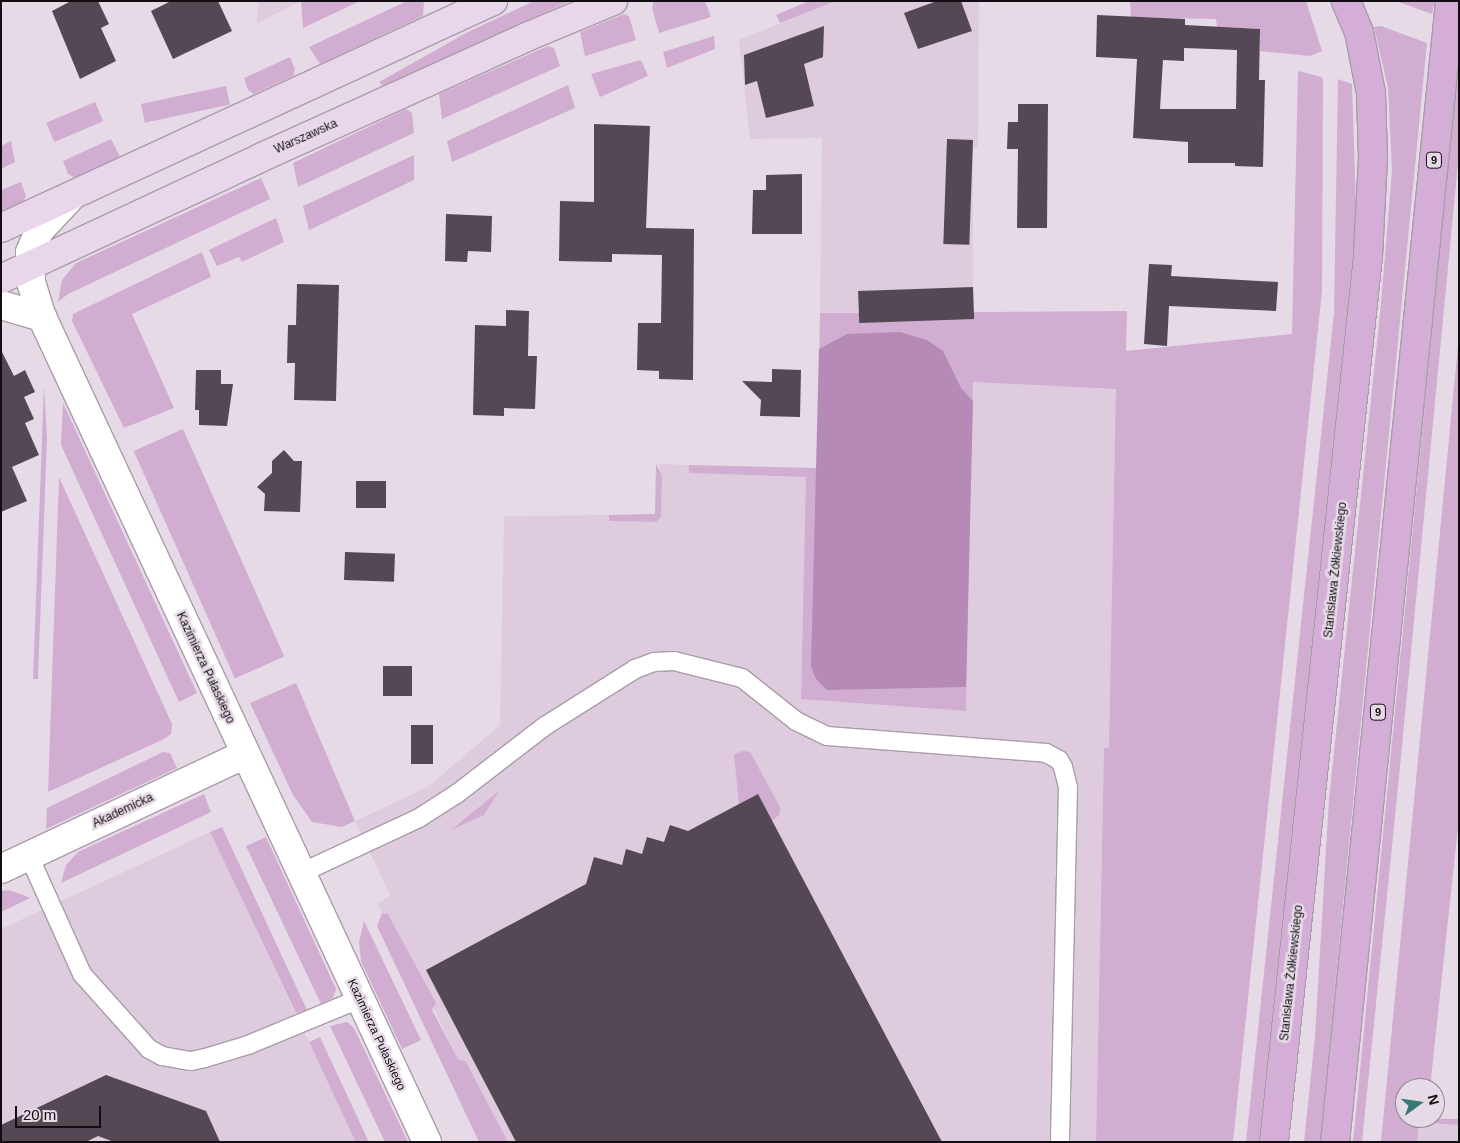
<!DOCTYPE html>
<meta charset="utf-8">
<style>
body{margin:0}
#map{position:relative;width:1460px;height:1143px;overflow:hidden;background:#e7dae7;font-family:Helvetica,sans-serif}
div>[style]{position:absolute}
.built>*{inset:0;background:#decbde}
.green>*{inset:0;background:#d1add2;transform-origin:0 0}
.forest>*{inset:0;background:#b58ab6}
.building>*{inset:0;background:#534853;transform-origin:0 0}
.roads{filter:drop-shadow(1px 0 #a89ca8) drop-shadow(-1px 0 #a89ca8) drop-shadow(0 1px #a89ca8) drop-shadow(0 -1px #a89ca8)}
.service>*{height:18px;margin:-9px;padding:0 9px;transform-origin:9px;border-radius:9px;background:#fff}
.minor>*{height:28px;margin:-14px;padding:0 14px;transform-origin:14px;border-radius:14px;background:#fff}
.secondary>*{height:28px;margin:-14px;padding:0 14px;transform-origin:14px;border-radius:14px;background:#ead6eb}
.primary>*{height:28px;margin:-14px;padding:0 14px;transform-origin:14px;border-radius:14px;background:#d4aed6}
span{translate:-50% -50%;white-space:nowrap;text-align:center;line-height:1.15;-webkit-text-stroke:5px #e7dae7;paint-order:stroke}
.shield-label span{padding:1px 4px;background:#e7dae7;border:1px solid;border-radius:4px;-webkit-text-stroke-width:0}
.shield-label{font-size:11px;color:#110d12;font-weight:700}
.street-label{font-size:12px;color:#110d12}
.frame{position:absolute;inset:0;border:2px solid #110d12;pointer-events:none}
.north{position:absolute;left:1395px;top:1078px;width:50px;height:50px;box-sizing:border-box;background:#e7dae7;border:1px solid #918892;border-radius:50%;rotate:76deg;font-size:14px;font-weight:700;line-height:20px;text-align:center;color:#110d12}
.north::after{content:'';display:block;margin:auto;width:18px;height:22px;background:#337a74;clip-path:polygon(50% 0,100% 100%,50% 72%,0 100%)}
.scale{position:absolute;left:15px;top:1106px;width:86px;height:22px;box-sizing:border-box;border:2px solid #110d12;border-top:0;padding-left:6px;font-size:15px;line-height:18px;white-space:nowrap;color:#110d12;-webkit-text-stroke:4px #e7dae7;paint-order:stroke}
</style>
<div id="map">
<div class="built">
<i style="clip-path:polygon(258px 1px,301px 1px,257px 23px)"></i>
<i style="clip-path:polygon(836px 1px,979px 1px,978px 148px,973px 148px,973px 287px,858px 291px,858px 312px,820px 313px,822px 138px,750px 139px,739px 40px)"></i>
<i style="clip-path:polygon(973px 381px,1117px 389px,1109px 749px,1104px 749px,1096px 1142px,508px 1142px,466px 1062px,458px 1059px,388px 914px,382px 913px,378px 904px,390px 895px,355px 821px,428px 787px,500px 725px,504px 516px,609px 515px,609px 521px,656px 522px,661px 516px,662px 475px,658px 464px,689px 465px,689px 473px,807px 477px,801px 699px,966px 711px)"></i>
<i style="clip-path:polygon(210px 832px,356px 1142px,1px 1142px,1px 929px)"></i>
<i style="clip-path:polygon(1419px 1122px,1459px 1125px,1459px 1142px,1417px 1142px)"></i>
</div>
<div class="green">
<i style="clip-path:polygon(301px 1px,360px 1px,303px 28px)"></i>
<i style="clip-path:polygon(407px 1px,424px 1px,423px 16px,320px 64px,309px 47px)"></i>
<i style="clip-path:polygon(534px 1px,571px 1px,383px 86px,379px 82px,468px 32px)"></i>
<i style="clip-path:polygon(654px 1px,705px 1px,711px 17px,659px 33px,652px 8px)"></i>
<i style="clip-path:polygon(809px 1px,836px 1px,780px 23px,776px 15px)"></i>
<i style="clip-path:polygon(1130px 1px,1306px 1px,1322px 51px,1310px 56px,1260px 51px,1260px 29px,1221px 27px,1220px 49px,1216px 19px,1131px 17px)"></i>
<i style="clip-path:polygon(1396px 1px,1435px 1px,1432px 14px)"></i>
<i style="clip-path:polygon(624px 14px,629px 16px,636px 40px,585px 56px,580px 32px)"></i>
<i style="clip-path:polygon(1381px 26px,1427px 43px,1320px 1142px,1304px 1142px,1315px 1036px,1329px 799px,1381px 304px,1392px 171px,1388px 88px,1374px 27px)"></i>
<i style="clip-path:polygon(714px 36px,715px 49px,667px 68px,663px 52px)"></i>
<i style="clip-path:polygon(548px 46px,554px 48px,560px 66px,442px 119px,439px 94px)"></i>
<i style="clip-path:polygon(1459px 55px,1459px 153px,1398px 787px,1362px 1142px,1353px 1142px)"></i>
<i style="clip-path:polygon(290px 57px,295px 69px,293px 76px,254px 94px,248px 90px,244px 78px)"></i>
<i style="clip-path:polygon(641px 60px,648px 76px,600px 97px,591px 74px)"></i>
<i style="clip-path:polygon(1298px 71px,1322px 77px,1323px 82px,1322px 291px,1233px 1142px,1096px 1142px,1104px 748px,1109px 748px,1116px 389px,973px 382px,966px 711px,801px 699px,806px 477px,689px 473px,689px 465px,817px 468px,820px 313px,1127px 311px,1126px 351px,1292px 334px)"></i>
<i style="clip-path:polygon(1338px 79px,1352px 84px,1356px 205px,1353px 257px,1259px 1142px,1246px 1142px,1334px 313px)"></i>
<i style="clip-path:polygon(568px 85px,575px 108px,452px 162px,447px 141px)"></i>
<i style="left:226px;top:86px;width:19px;height:87px;rotate:78deg"></i>
<i style="left:95px;top:102px;width:21px;height:53px;rotate:67deg"></i>
<i style="clip-path:polygon(406px 109px,412px 113px,414px 133px,298px 187px,293px 163px)"></i>
<i style="clip-path:polygon(111px 139px,120px 157px,75px 178px,68px 174px,63px 161px)"></i>
<i style="clip-path:polygon(11px 141px,15px 162px,1px 169px,1px 146px)"></i>
<i style="clip-path:polygon(414px 155px,414px 180px,309px 230px,303px 206px)"></i>
<i style="clip-path:polygon(261px 178px,270px 199px,68px 294px,58px 302px,62px 280px,76px 263px)"></i>
<i style="clip-path:polygon(21px 182px,26px 196px,23px 202px,1px 212px,1px 190px)"></i>
<i style="clip-path:polygon(276px 218px,284px 242px,242px 262px,239px 257px,217px 266px,209px 250px)"></i>
<i style="clip-path:polygon(202px 252px,211px 277px,132px 314px,174px 408px,124px 428px,72px 321px,73px 314px)"></i>
<i style="clip-path:polygon(1459px 335px,1459px 818px,1430px 1088px,1405px 1088px,1405px 1118px,1459px 1119px,1459px 1125px,1419px 1122px,1417px 1142px,1381px 1142px)"></i>
<i style="clip-path:polygon(44px 385px,47px 439px,38px 679px,33px 679px)"></i>
<i style="clip-path:polygon(63px 403px,197px 693px,179px 702px,61px 445px)"></i>
<i style="left:183px;top:429px;width:249px;height:54px;rotate:66deg"></i>
<i style="clip-path:polygon(656px 464px,662px 475px,661px 517px,656px 522px,609px 521px,609px 515px,655px 514px)"></i>
<i style="clip-path:polygon(59px 477px,172px 724px,171px 734px,164px 739px,48px 792px)"></i>
<i style="clip-path:polygon(296px 683px,355px 821px,342px 827px,312px 822px,293px 795px,250px 703px)"></i>
<i style="clip-path:polygon(743px 751px,750px 752px,780px 807px,780px 814px,772px 821px,758px 794px,739px 804px,734px 754px)"></i>
<i style="clip-path:polygon(163px 752px,170px 753px,177px 768px,46px 829px,47px 808px)"></i>
<i style="clip-path:polygon(499px 791px,484px 815px,451px 830px)"></i>
<i style="clip-path:polygon(204px 794px,211px 812px,61px 883px,66px 865px,78px 852px)"></i>
<i style="clip-path:polygon(222px 827px,307px 1010px,296px 1013px,210px 832px)"></i>
<i style="clip-path:polygon(266px 837px,336px 989px,333px 998px,321px 1004px,246px 846px)"></i>
<i style="clip-path:polygon(9px 890px,21px 894px,30px 898px,1px 912px,1px 891px)"></i>
<i style="clip-path:polygon(382px 913px,388px 914px,397px 931px,436px 1003px,432px 1010px,458px 1059px,466px 1062px,508px 1142px,479px 1142px,377px 926px)"></i>
<i style="clip-path:polygon(364px 921px,421px 1040px,402px 1049px,361px 961px,359px 942px)"></i>
<i style="clip-path:polygon(347px 1022px,354px 1028px,408px 1142px,385px 1142px,330px 1026px)"></i>
<i style="left:320px;top:1037px;width:116px;height:12px;rotate:65deg"></i>
</div>
<div class="forest">
<i style="clip-path:polygon(900px 332px,927px 340px,943px 351px,961px 388px,973px 401px,966px 687px,827px 690px,816px 679px,811px 667px,819px 349px,847px 334px)"></i>
</div>
<div class="building">
<i style="clip-path:polygon(71px 1px,98px 1px,109px 24px,101px 28px,116px 61px,80px 79px,52px 11px)"></i>
<i style="clip-path:polygon(171px 1px,218px 1px,232px 31px,173px 59px,151px 11px)"></i>
<i style="clip-path:polygon(937px 1px,961px 1px,972px 31px,918px 49px,904px 13px)"></i>
<i style="clip-path:polygon(evenodd,1097px 15px,1185px 19px,1185px 25px,1260px 29px,1259px 80px,1265px 80px,1263px 167px,1235px 166px,1235px 163px,1188px 163px,1188px 142px,1133px 138px,1137px 59px,1096px 57px,1097px 15px,1184px 48px,1237px 50px,1236px 109px,1160px 109px,1163px 60px,1184px 61px,1184px 48px)"></i>
<i style="clip-path:polygon(824px 26px,823px 57px,804px 64px,814px 106px,766px 118px,757px 81px,745px 85px,744px 55px)"></i>
<i style="clip-path:polygon(1018px 104px,1048px 104px,1047px 228px,1017px 228px,1018px 149px,1007px 149px,1008px 122px,1018px 122px)"></i>
<i style="clip-path:polygon(594px 124px,650px 126px,646px 228px,694px 229px,693px 380px,659px 379px,659px 371px,637px 370px,638px 323px,661px 323px,662px 255px,612px 254px,612px 262px,559px 261px,560px 201px,594px 202px)"></i>
<i style="left:947px;top:139px;width:26px;height:105px;rotate:2deg"></i>
<i style="clip-path:polygon(802px 174px,802px 234px,752px 234px,753px 190px,766px 190px,766px 175px)"></i>
<i style="clip-path:polygon(446px 214px,492px 216px,491px 252px,468px 251px,467px 262px,445px 261px)"></i>
<i style="clip-path:polygon(1149px 264px,1172px 265px,1171px 276px,1278px 282px,1276px 311px,1169px 306px,1167px 346px,1144px 344px)"></i>
<i style="clip-path:polygon(297px 284px,339px 285px,336px 401px,294px 400px,295px 363px,287px 363px,288px 325px,296px 325px)"></i>
<i style="left:973px;top:287px;width:32px;height:115px;rotate:88deg"></i>
<i style="clip-path:polygon(506px 310px,529px 311px,528px 356px,537px 356px,535px 409px,504px 408px,504px 416px,473px 415px,475px 325px,506px 326px)"></i>
<i style="clip-path:polygon(1px 350px,14px 376px,25px 370px,35px 392px,24px 397px,34px 419px,25px 423px,39px 455px,12px 467px,27px 501px,1px 512px)"></i>
<i style="clip-path:polygon(772px 369px,801px 370px,800px 417px,760px 416px,761px 400px,742px 381px,772px 382px)"></i>
<i style="clip-path:polygon(196px 370px,221px 370px,221px 384px,233px 384px,227px 426px,199px 425px,199px 410px,195px 410px)"></i>
<i style="clip-path:polygon(284px 450px,294px 461px,302px 461px,300px 512px,264px 511px,265px 494px,257px 487px,272px 473px,272px 461px)"></i>
<i style="left:356px;top:481px;width:30px;height:27px"></i>
<i style="left:345px;top:552px;width:50px;height:28px;rotate:2deg"></i>
<i style="left:383px;top:666px;width:29px;height:30px"></i>
<i style="left:411px;top:725px;width:22px;height:39px"></i>
<i style="clip-path:polygon(758px 794px,942px 1142px,516px 1142px,426px 970px,586px 884px,594px 857px,622px 865px,626px 849px,642px 854px,647px 837px,664px 842px,670px 825px,688px 831px)"></i>
<i style="clip-path:polygon(106px 1075px,206px 1111px,220px 1142px,114px 1142px,98px 1136px,86px 1142px,1px 1142px,1px 1125px)"></i>
</div>
<div class="roads">
<div class="service">
<i style="left:29px;top:856px;width:129px;rotate:65.8deg"></i>
<i style="left:82px;top:974px;width:101px;rotate:48.2deg"></i>
<i style="left:149px;top:1049px;width:15px;rotate:28deg"></i>
<i style="left:162px;top:1056px;width:29px;rotate:10deg"></i>
<i style="left:191px;top:1061px;width:14px;rotate:-12deg"></i>
<i style="left:205px;top:1058px;width:45px;rotate:-16.8deg"></i>
<i style="left:248px;top:1045px;width:120px;rotate:-22.5deg"></i>
<i style="left:301px;top:873px;width:130px;rotate:-25deg"></i>
<i style="left:419px;top:818px;width:46px;rotate:-32.7deg"></i>
<i style="left:458px;top:793px;width:110px;rotate:-37.6deg"></i>
<i style="left:545px;top:726px;width:107px;rotate:-32.3deg"></i>
<i style="left:635px;top:669px;width:20px;rotate:-20deg"></i>
<i style="left:654px;top:662px;width:20px;rotate:-3deg"></i>
<i style="left:674px;top:661px;width:70px;rotate:14deg"></i>
<i style="left:742px;top:678px;width:69px;rotate:38.5deg"></i>
<i style="left:796px;top:721px;width:34px;rotate:26deg"></i>
<i style="left:827px;top:736px;width:220px;rotate:4.4deg"></i>
<i style="left:1046px;top:753px;width:15px;rotate:28deg"></i>
<i style="left:1059px;top:760px;width:8px;rotate:60deg"></i>
<i style="left:1063px;top:767px;width:21px;rotate:76deg"></i>
<i style="left:1068px;top:787px;width:355px;rotate:91.3deg"></i>
</div>
<div class="minor">
<i style="left:71px;top:197px;width:47px;rotate:133.3deg"></i>
<i style="left:39px;top:231px;width:23px;rotate:113deg"></i>
<i style="left:30px;top:252px;width:30px;rotate:88deg"></i>
<i style="left:31px;top:282px;width:37px;rotate:73deg"></i>
<i style="left:42px;top:317px;width:910px;rotate:64.98deg"></i>
<i style="left:1px;top:305px;width:43px;rotate:16.3deg"></i>
<i style="left:1px;top:869px;width:270px;rotate:-25.2deg"></i>
</div>
<div class="secondary">
<i style="left:1px;top:228px;width:542px;rotate:-24.77deg"></i>
<i style="left:1px;top:279px;width:286px;rotate:-25deg"></i>
<i style="left:260px;top:158px;width:295px;rotate:-24.4deg"></i>
<i style="left:529px;top:36px;width:91px;rotate:-22.6deg"></i>
</div>
<div class="primary">
<i style="left:1274px;top:1142px;width:891px;rotate:-83.94deg"></i>
<i style="left:1368px;top:256px;width:98px;rotate:-87.1deg"></i>
<i style="left:1373px;top:158px;width:65px;rotate:-91.8deg"></i>
<i style="left:1371px;top:93px;width:62px;rotate:-101.1deg"></i>
<i style="left:1359px;top:32px;width:34px;rotate:-113deg"></i>
<i style="left:1335px;top:1142px;width:1147px;rotate:-84.24deg"></i>
</div>
</div>
<div class="shield-label">
<span style="left:1434px;top:160px">9</span>
<span style="left:1378px;top:712px">9</span>
</div>
<div class="street-label">
<span style="left:306px;top:137px;rotate:-24deg">Warszawska</span>
<span style="left:1336px;top:570px;rotate:-84deg">Stanisława Żółkiewskiego</span>
<span style="left:205px;top:668px;rotate:65deg">Kazimierza Pułaskiego</span>
<span style="left:123px;top:811px;rotate:-25deg">Akademicka</span>
<span style="left:1292px;top:973px;rotate:-84deg">Stanisława Żółkiewskiego</span>
<span style="left:376px;top:1035px;rotate:65deg">Kazimierza Pułaskiego</span>
</div>
<div class="frame"></div>
<div class="north">N</div>
<div class="scale">20 m</div>
</div>
